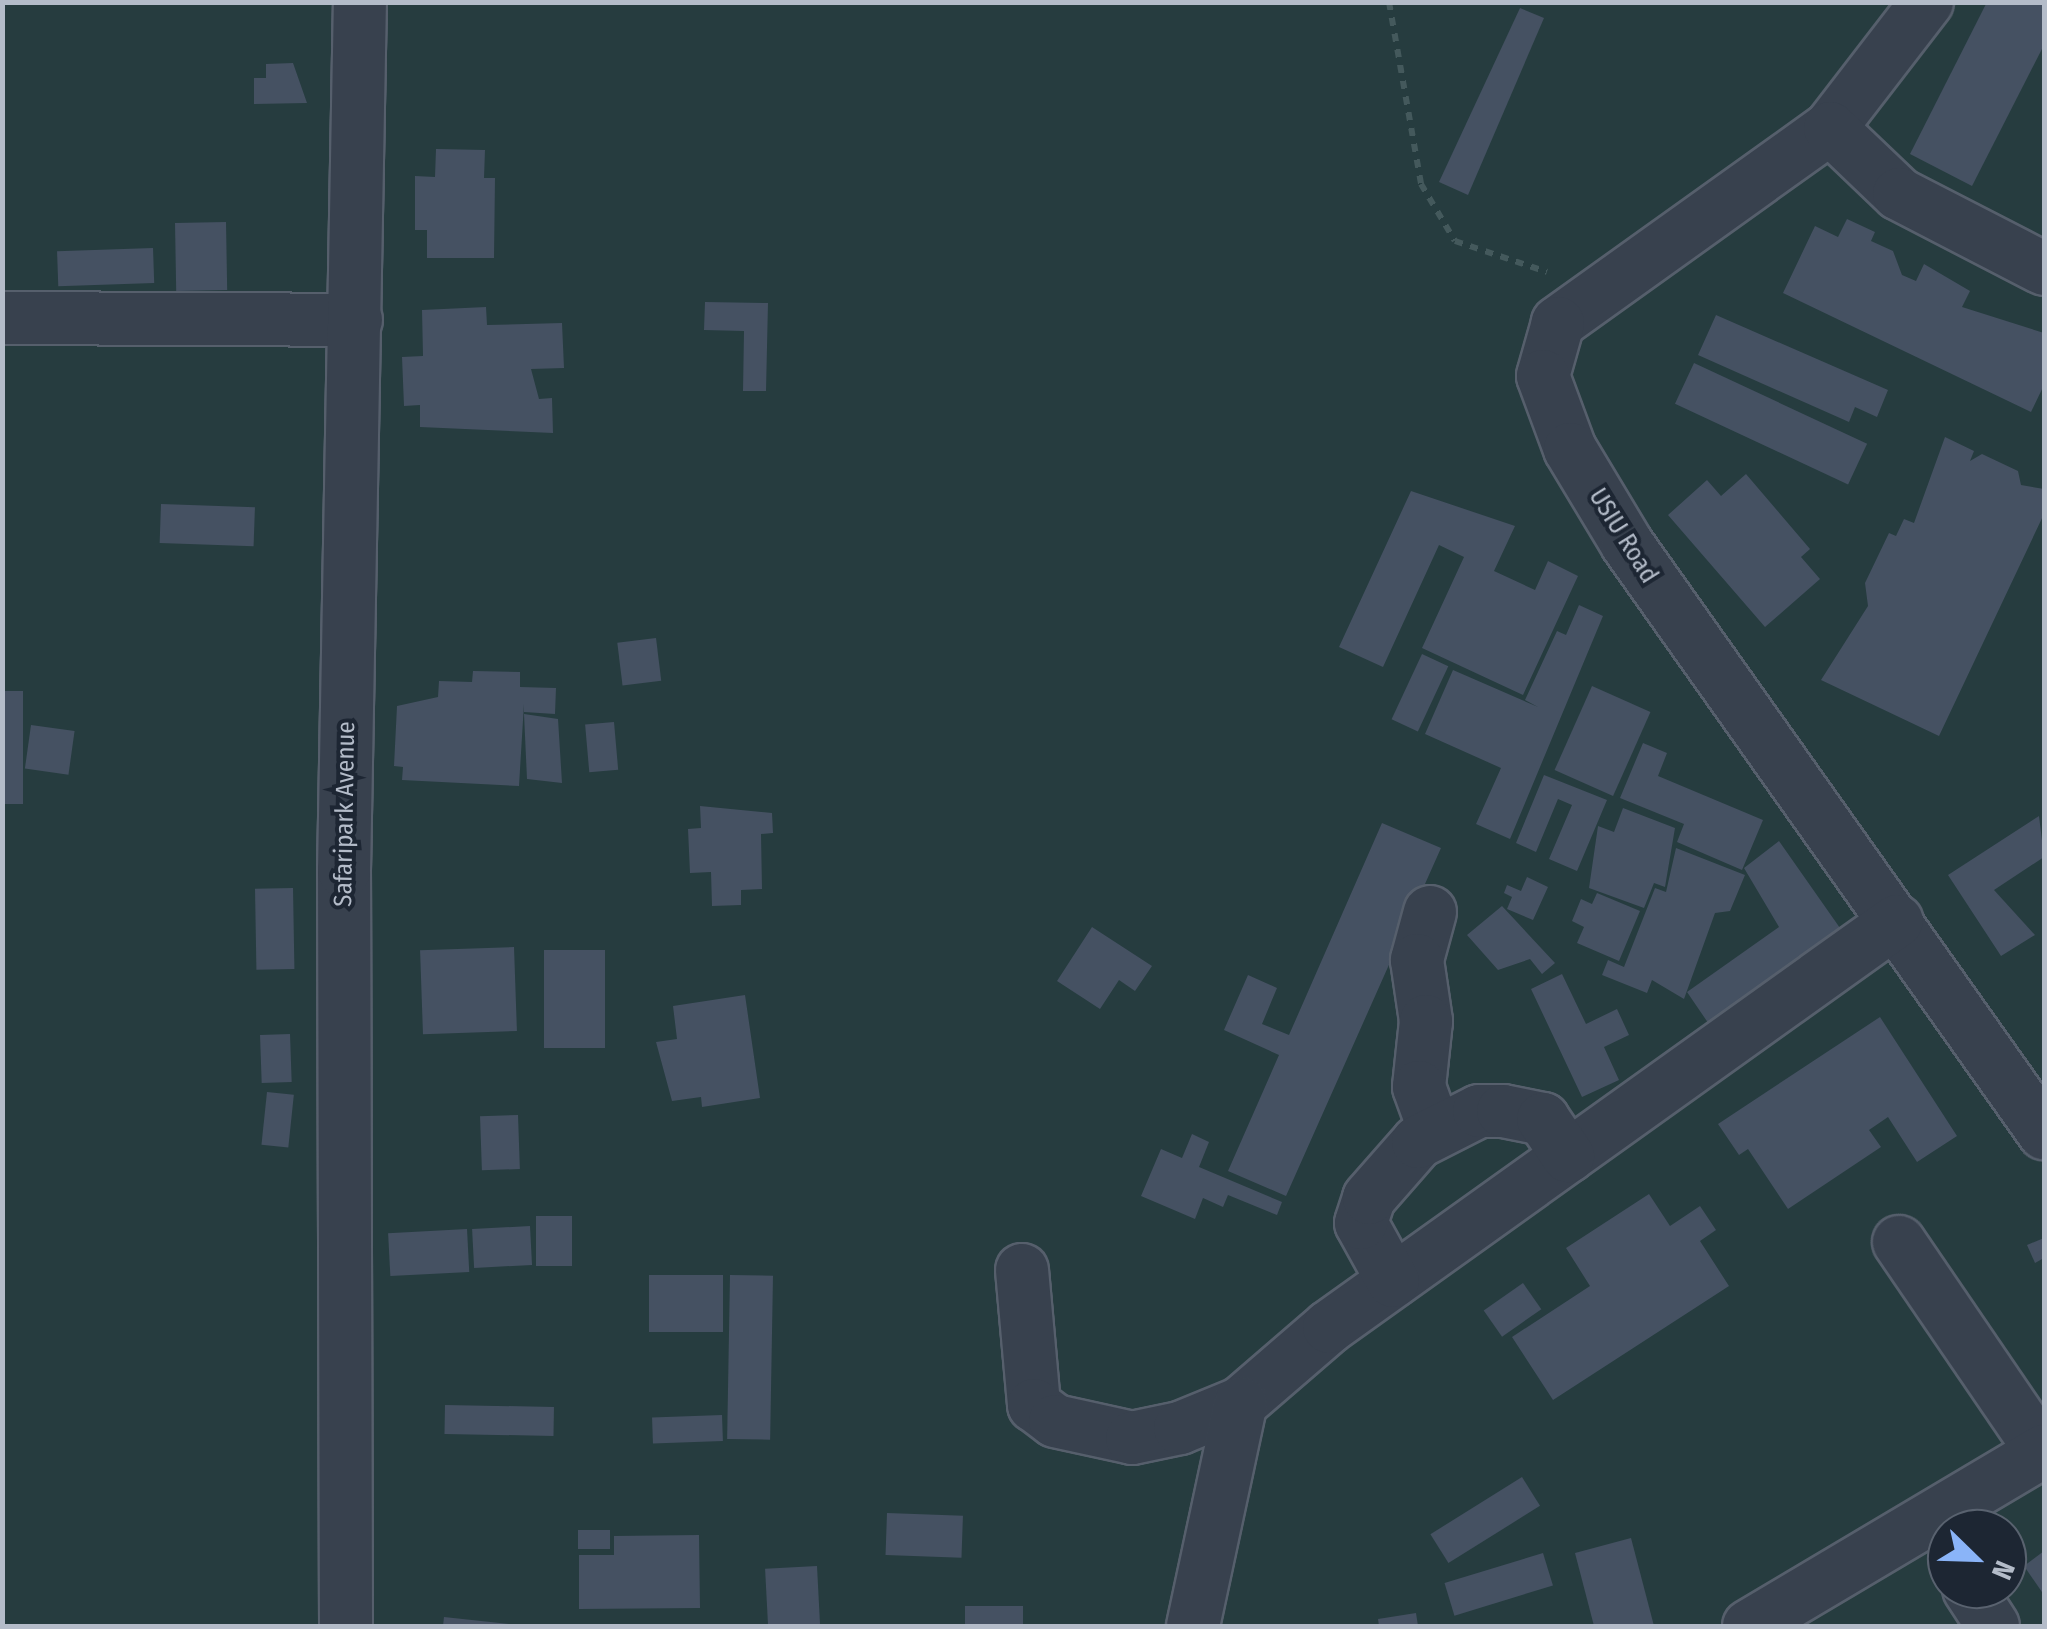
<!DOCTYPE html>
<style>
body{margin:0}
#map{position:relative;width:2047px;height:1629px;overflow:hidden;background:#242f3e;font-family:"Fira Sans Condensed",sans-serif}
div>[style]{position:absolute}
.green>*{inset:0;background:#263c3f}
.building>*{inset:0;background:#455162;transform-origin:0 0}
.path>*{height:6px;margin-top:-3px;transform-origin:0;background:repeating-linear-gradient(90deg,#44595c 0 8px,transparent 0 16px)}
.roads{filter:drop-shadow(2px 0 #565f6c) drop-shadow(-2px 0 #565f6c) drop-shadow(0 2px #565f6c) drop-shadow(0 -2px #565f6c)}
.minor>*{height:52px;margin:-26px;padding:0 26px;transform-origin:26px;border-radius:26px;background:#38414e}
span{translate:-50% -50%;white-space:nowrap;text-align:center;line-height:1.15;-webkit-text-stroke:8px #1d2633;paint-order:stroke}
.street-label{font-size:25px;color:#b4bcc9}
.frame{position:absolute;inset:0;border:5px solid #b4bcc9;pointer-events:none}
.north{position:absolute;left:1927px;top:1509px;width:100px;height:100px;box-sizing:border-box;background:#1d2633;border:2px solid #59626f;border-radius:50%;rotate:113deg;font-size:28px;font-weight:700;line-height:40px;text-align:center;color:#b4bcc9}
.north::after{content:'';display:block;margin:auto;width:35px;height:45px;background:#8ab4f8;clip-path:polygon(50% 0,100% 100%,50% 72%,0 100%)}
</style>
<div id="map">
<div class="green">
<i style="clip-path:polygon(evenodd,3px 3px,2044px 3px,2044px 1626px,3px 1626px,3px 3px,1947px 1529px,2007px 1529px,2007px 1589px,1947px 1589px,1947px 1529px)"></i>
</div>
<div class="building">
<i style="clip-path:polygon(1987px 2px,2044px 2px,2044px 45px,1972px 186px,1910px 154px)"></i>
<i style="clip-path:polygon(1520px 8px,1544px 18px,1468px 195px,1439px 182px)"></i>
<i style="clip-path:polygon(293px 63px,307px 103px,254px 104px,254px 78px,266px 78px,266px 64px)"></i>
<i style="clip-path:polygon(436px 149px,485px 150px,484px 178px,495px 178px,494px 258px,427px 258px,427px 230px,415px 230px,415px 176px,435px 177px)"></i>
<i style="clip-path:polygon(1847px 219px,1875px 232px,1871px 241px,1893px 251px,1902px 275px,1916px 281px,1924px 264px,1970px 291px,1962px 307px,2044px 333px,2044px 385px,2031px 412px,1783px 293px,1815px 226px,1838px 237px)"></i>
<i style="left:226px;top:222px;width:68px;height:51px;rotate:89deg"></i>
<i style="left:153px;top:248px;width:35px;height:96px;rotate:88deg"></i>
<i style="clip-path:polygon(705px 302px,768px 303px,766px 391px,743px 391px,744px 331px,704px 330px)"></i>
<i style="clip-path:polygon(486px 307px,487px 325px,562px 323px,564px 368px,531px 369px,539px 399px,552px 398px,553px 433px,420px 427px,420px 405px,404px 406px,402px 357px,423px 356px,422px 310px)"></i>
<i style="clip-path:polygon(1716px 315px,1888px 390px,1877px 417px,1855px 407px,1849px 422px,1698px 355px)"></i>
<i style="left:1694px;top:363px;width:191px;height:45px;rotate:25deg"></i>
<i style="clip-path:polygon(1945px 437px,1974px 451px,1970px 461px,1982px 454px,2018px 471px,2021px 485px,2044px 489px,2044px 514px,1939px 736px,1821px 680px,1868px 606px,1865px 583px,1889px 533px,1896px 536px,1904px 519px,1914px 523px)"></i>
<i style="clip-path:polygon(1746px 474px,1810px 549px,1801px 557px,1820px 579px,1765px 627px,1668px 515px,1707px 480px,1721px 496px)"></i>
<i style="clip-path:polygon(1411px 491px,1515px 526px,1494px 571px,1535px 590px,1548px 561px,1578px 576px,1523px 695px,1422px 648px,1464px 557px,1439px 545px,1383px 667px,1339px 647px)"></i>
<i style="left:161px;top:504px;width:94px;height:39px;rotate:2deg"></i>
<i style="clip-path:polygon(1579px 605px,1603px 616px,1510px 839px,1476px 824px,1501px 768px,1425px 734px,1453px 670px,1538px 707px,1525px 700px,1557px 631px,1566px 635px)"></i>
<i style="left:656px;top:638px;width:43px;height:39px;rotate:83deg"></i>
<i style="left:1422px;top:654px;width:29px;height:72px;rotate:25deg"></i>
<i style="clip-path:polygon(473px 671px,520px 672px,520px 687px,556px 688px,555px 714px,524px 712px,524px 704px,519px 786px,402px 780px,403px 767px,394px 766px,397px 706px,438px 697px,439px 681px,472px 682px)"></i>
<i style="left:1592px;top:686px;width:64px;height:92px;rotate:24deg"></i>
<i style="left:2px;top:691px;width:21px;height:113px"></i>
<i style="clip-path:polygon(524px 714px,558px 719px,562px 783px,527px 779px)"></i>
<i style="left:614px;top:722px;width:48px;height:29px;rotate:85deg"></i>
<i style="left:31px;top:725px;width:44px;height:44px;rotate:8deg"></i>
<i style="clip-path:polygon(1643px 743px,1667px 753px,1658px 776px,1763px 820px,1742px 870px,1677px 842px,1684px 824px,1620px 798px)"></i>
<i style="clip-path:polygon(1544px 775px,1607px 800px,1577px 871px,1549px 859px,1572px 805px,1558px 799px,1536px 852px,1516px 843px)"></i>
<i style="clip-path:polygon(700px 806px,772px 813px,773px 833px,761px 834px,762px 889px,741px 890px,741px 905px,712px 906px,711px 872px,690px 873px,688px 829px,701px 828px)"></i>
<i style="clip-path:polygon(1623px 808px,1675px 828px,1665px 887px,1654px 883px,1644px 908px,1589px 888px,1598px 826px,1614px 832px)"></i>
<i style="clip-path:polygon(2039px 816px,2044px 857px,1994px 890px,2035px 935px,2001px 956px,1948px 875px)"></i>
<i style="clip-path:polygon(1382px 823px,1441px 848px,1286px 1196px,1228px 1171px,1279px 1055px,1224px 1030px,1248px 975px,1277px 988px,1262px 1024px,1289px 1035px)"></i>
<i style="clip-path:polygon(1779px 841px,1847px 938px,1715px 1033px,1687px 992px,1779px 927px,1744px 868px)"></i>
<i style="clip-path:polygon(1676px 848px,1745px 875px,1730px 911px,1715px 913px,1684px 999px,1652px 980px,1647px 993px,1602px 975px,1608px 960px,1624px 967px,1655px 888px,1666px 892px)"></i>
<i style="clip-path:polygon(1527px 877px,1548px 887px,1533px 920px,1507px 909px,1512px 897px,1504px 893px,1507px 885px,1521px 891px)"></i>
<i style="left:293px;top:888px;width:81px;height:38px;rotate:89deg"></i>
<i style="clip-path:polygon(1597px 893px,1640px 911px,1619px 961px,1577px 943px,1584px 927px,1572px 921px,1581px 899px,1592px 904px)"></i>
<i style="clip-path:polygon(1502px 906px,1555px 963px,1542px 974px,1530px 959px,1498px 970px,1467px 935px)"></i>
<i style="clip-path:polygon(1092px 927px,1152px 966px,1135px 991px,1119px 980px,1100px 1009px,1057px 981px)"></i>
<i style="left:514px;top:947px;width:84px;height:94px;rotate:88deg"></i>
<i style="left:544px;top:950px;width:61px;height:98px"></i>
<i style="clip-path:polygon(1562px 974px,1586px 1024px,1617px 1009px,1629px 1035px,1604px 1047px,1619px 1080px,1582px 1097px,1531px 989px)"></i>
<i style="clip-path:polygon(745px 995px,760px 1098px,702px 1107px,701px 1097px,672px 1101px,656px 1042px,677px 1039px,673px 1006px)"></i>
<i style="clip-path:polygon(1880px 1017px,1957px 1136px,1917px 1162px,1888px 1117px,1869px 1130px,1881px 1147px,1788px 1209px,1748px 1149px,1739px 1155px,1718px 1124px)"></i>
<i style="left:290px;top:1034px;width:48px;height:30px;rotate:88deg"></i>
<i style="left:267px;top:1092px;width:27px;height:53px;rotate:6deg"></i>
<i style="left:518px;top:1115px;width:54px;height:38px;rotate:88deg"></i>
<i style="clip-path:polygon(1192px 1134px,1209px 1142px,1199px 1167px,1282px 1202px,1277px 1215px,1228px 1195px,1223px 1207px,1203px 1198px,1195px 1219px,1141px 1196px,1161px 1149px,1182px 1158px)"></i>
<i style="clip-path:polygon(1649px 1194px,1670px 1226px,1700px 1206px,1716px 1230px,1700px 1241px,1729px 1286px,1553px 1400px,1512px 1337px,1590px 1286px,1566px 1248px)"></i>
<i style="left:536px;top:1216px;width:36px;height:50px"></i>
<i style="left:530px;top:1226px;width:39px;height:58px;rotate:87deg"></i>
<i style="left:467px;top:1229px;width:43px;height:79px;rotate:87deg"></i>
<i style="clip-path:polygon(2044px 1238px,2044px 1258px,2035px 1263px,2027px 1245px)"></i>
<i style="left:649px;top:1275px;width:74px;height:57px"></i>
<i style="left:730px;top:1275px;width:43px;height:164px;rotate:1deg"></i>
<i style="left:1523px;top:1283px;width:32px;height:48px;rotate:55deg"></i>
<i style="left:445px;top:1405px;width:109px;height:29px;rotate:1deg"></i>
<i style="left:722px;top:1415px;width:26px;height:70px;rotate:88deg"></i>
<i style="left:1522px;top:1477px;width:34px;height:108px;rotate:58deg"></i>
<i style="left:887px;top:1513px;width:76px;height:42px;rotate:2deg"></i>
<i style="left:610px;top:1530px;width:19px;height:32px;rotate:90deg"></i>
<i style="clip-path:polygon(699px 1535px,700px 1608px,579px 1609px,579px 1555px,614px 1555px,614px 1536px)"></i>
<i style="clip-path:polygon(1631px 1538px,1654px 1626px,1594px 1626px,1575px 1553px)"></i>
<i style="clip-path:polygon(2044px 1551px,2044px 1595px,2024px 1566px)"></i>
<i style="left:1543px;top:1553px;width:34px;height:103px;rotate:73deg"></i>
<i style="left:817px;top:1566px;width:60px;height:52px;rotate:87deg"></i>
<i style="left:965px;top:1606px;width:58px;height:20px"></i>
<i style="clip-path:polygon(1416px 1613px,1418px 1626px,1379px 1626px,1378px 1619px)"></i>
<i style="clip-path:polygon(444px 1617px,509px 1624px,509px 1626px,443px 1626px)"></i>
</div>
<div class="path">
<i style="left:1389px;top:2px;width:185px;rotate:80deg"></i>
<i style="left:1421px;top:184px;width:66px;rotate:59.2deg"></i>
<i style="left:1455px;top:241px;width:97px;rotate:18.6deg"></i>
</div>
<div class="roads">
<div class="minor">
<i style="left:1927px;top:2px;width:159px;rotate:127.6deg"></i>
<i style="left:1830px;top:128px;width:335px;rotate:144.4deg"></i>
<i style="left:1558px;top:323px;width:55px;rotate:105.8deg"></i>
<i style="left:1543px;top:376px;width:78px;rotate:69.7deg"></i>
<i style="left:1570px;top:449px;width:111px;rotate:59deg"></i>
<i style="left:1627px;top:544px;width:722px;rotate:54.7deg"></i>
<i style="left:1830px;top:128px;width:95px;rotate:43.7deg"></i>
<i style="left:1899px;top:194px;width:163px;rotate:27.3deg"></i>
<i style="left:2px;top:318px;width:354px;rotate:0.3deg"></i>
<i style="left:1430px;top:912px;width:50px;rotate:105.2deg"></i>
<i style="left:1417px;top:960px;width:62px;rotate:81.6deg"></i>
<i style="left:1426px;top:1021px;width:66px;rotate:96.1deg"></i>
<i style="left:1419px;top:1087px;width:47px;rotate:70deg"></i>
<i style="left:1899px;top:1242px;width:254px;rotate:55.7deg"></i>
<i style="left:1022px;top:1270px;width:136px;rotate:84.9deg"></i>
<i style="left:1034px;top:1405px;width:26px;rotate:37deg"></i>
<i style="left:1055px;top:1421px;width:79px;rotate:12.4deg"></i>
<i style="left:1132px;top:1438px;width:49px;rotate:-11.8deg"></i>
<i style="left:1180px;top:1428px;width:66px;rotate:-22.3deg"></i>
<i style="left:1241px;top:1403px;width:116px;rotate:-40.8deg"></i>
<i style="left:1329px;top:1327px;width:698px;rotate:-35.56deg"></i>
<i style="left:1393px;top:1281px;width:66px;rotate:-118.9deg"></i>
<i style="left:1361px;top:1223px;width:26px;rotate:-72deg"></i>
<i style="left:1369px;top:1198px;width:74px;rotate:-48.8deg"></i>
<i style="left:1418px;top:1142px;width:68px;rotate:-26.9deg"></i>
<i style="left:1479px;top:1111px;width:24px"></i>
<i style="left:1503px;top:1111px;width:41px;rotate:11.3deg"></i>
<i style="left:1543px;top:1119px;width:45px;rotate:56deg"></i>
<i style="left:1969px;top:1589px;width:44px;rotate:57deg"></i>
<i style="left:346px;top:1626px;width:755px;rotate:-90.15deg"></i>
<i style="left:344px;top:871px;width:869px;rotate:-88.95deg"></i>
<i style="left:1193px;top:1626px;width:228px;rotate:-77.9deg"></i>
<i style="left:1749px;top:1626px;width:343px;rotate:-30.7deg"></i>
</div>
</div>
<div class="street-label">
<span style="left:1623px;top:536px;rotate:58deg">USIU Road</span>
<span style="left:345px;top:814px;rotate:-89deg">Safaripark Avenue</span>
</div>
<div class="frame"></div>
<div class="north">N</div>
</div>
